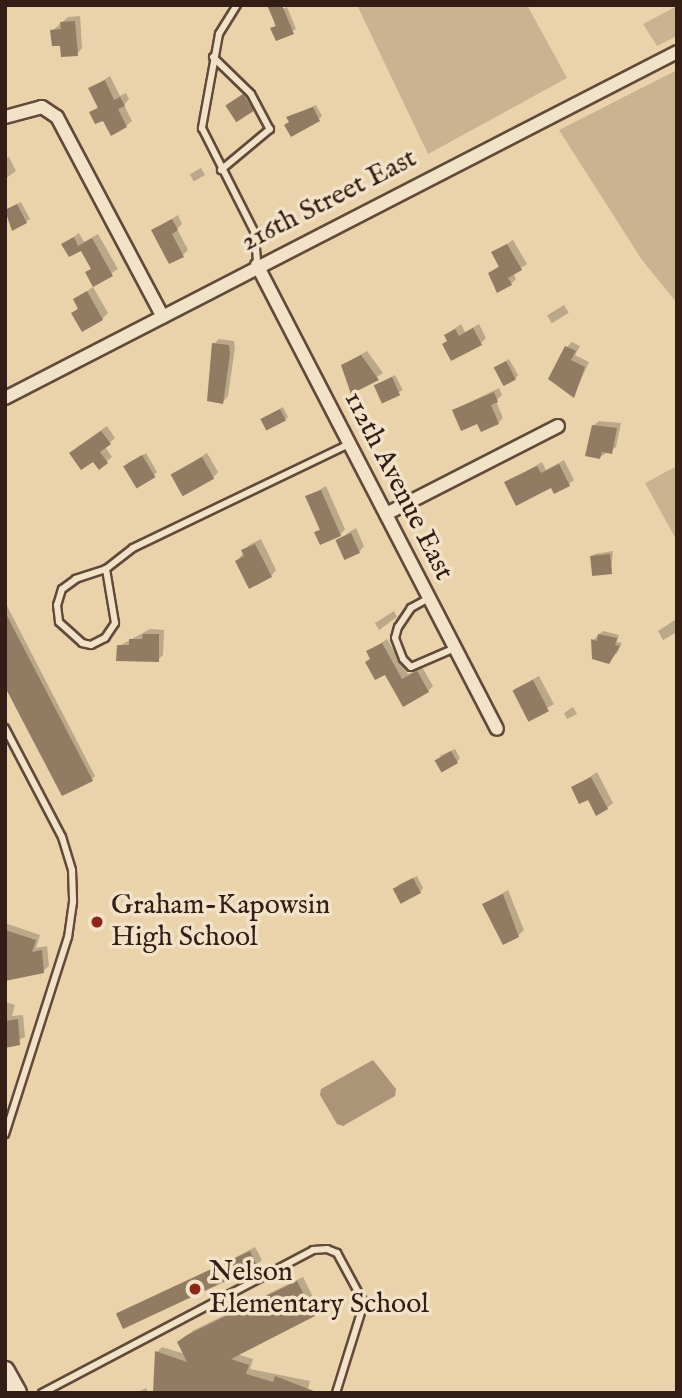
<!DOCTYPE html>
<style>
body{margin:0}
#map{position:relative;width:682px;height:1398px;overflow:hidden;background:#ead2ab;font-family:"IM FELL English",serif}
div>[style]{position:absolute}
.green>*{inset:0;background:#cbb392}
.water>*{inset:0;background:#ac9478}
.shadow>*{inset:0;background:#0003;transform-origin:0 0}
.building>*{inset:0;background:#927b63;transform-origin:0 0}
.roads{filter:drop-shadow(2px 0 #614a3a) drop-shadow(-2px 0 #614a3a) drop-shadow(0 2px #614a3a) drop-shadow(0 -2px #614a3a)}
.lane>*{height:6px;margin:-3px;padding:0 3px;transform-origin:3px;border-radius:3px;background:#f1e2c8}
.street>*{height:12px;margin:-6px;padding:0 6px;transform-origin:6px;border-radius:6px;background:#f1e2c8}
.secondary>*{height:18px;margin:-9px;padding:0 9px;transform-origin:9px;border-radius:9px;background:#f1e2c8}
.dots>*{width:19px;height:19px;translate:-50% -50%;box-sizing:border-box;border:4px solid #f1e2c8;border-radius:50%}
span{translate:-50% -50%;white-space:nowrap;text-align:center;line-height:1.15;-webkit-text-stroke:7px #f1e2c8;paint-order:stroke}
.street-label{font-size:28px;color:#331d15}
.poi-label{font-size:28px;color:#331d15}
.left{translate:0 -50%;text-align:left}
.frame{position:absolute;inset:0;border:7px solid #331d15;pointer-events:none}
</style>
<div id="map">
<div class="green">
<i style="clip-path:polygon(357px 5px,527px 5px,567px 78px,428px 154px)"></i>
<i style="clip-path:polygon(677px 6px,677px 36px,657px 46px,643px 24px)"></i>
<i style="clip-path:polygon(677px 70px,677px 303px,642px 260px,559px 130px)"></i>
<i style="clip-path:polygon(677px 466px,677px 541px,645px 483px)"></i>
</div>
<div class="water">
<i style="clip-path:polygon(373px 1060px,396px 1089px,395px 1096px,343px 1126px,337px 1124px,320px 1095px,321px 1089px)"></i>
</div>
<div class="shadow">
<i style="clip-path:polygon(287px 7px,296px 29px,277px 39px,273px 15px)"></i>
<i style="clip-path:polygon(80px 16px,82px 48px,77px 54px,52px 31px,68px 17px)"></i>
<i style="clip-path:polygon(110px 76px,120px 96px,126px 93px,129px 99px,124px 105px,132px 121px,126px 126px,91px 113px,99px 106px,90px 89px)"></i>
<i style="clip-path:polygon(247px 92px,256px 106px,252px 109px,231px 103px)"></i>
<i style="clip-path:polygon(316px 105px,322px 116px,319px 119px,288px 118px)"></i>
<i style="clip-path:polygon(9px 157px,16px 171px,5px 179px,5px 159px)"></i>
<i style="left:201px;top:168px;width:8px;height:13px;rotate:60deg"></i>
<i style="clip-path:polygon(21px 202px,30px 219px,13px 229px,5px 210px)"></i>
<i style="clip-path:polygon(178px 215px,182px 224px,177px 229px,188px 250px,183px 255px,154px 230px)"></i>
<i style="clip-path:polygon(79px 233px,84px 242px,98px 234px,118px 269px,94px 285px,87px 273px,92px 267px,81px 248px,64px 244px)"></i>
<i style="clip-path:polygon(513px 240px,527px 264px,513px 273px,516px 279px,511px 284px,490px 273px,500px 265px,494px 252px)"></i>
<i style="clip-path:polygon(93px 287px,108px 313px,102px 319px,73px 314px,79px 307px,75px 299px)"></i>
<i style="left:564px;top:305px;width:9px;height:20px;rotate:58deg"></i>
<i style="clip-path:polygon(461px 324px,465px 332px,479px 324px,486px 338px,481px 343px,449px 340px,446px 335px)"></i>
<i style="clip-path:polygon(219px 339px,234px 341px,235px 347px,228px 396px,223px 402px,214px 344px)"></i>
<i style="clip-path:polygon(572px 342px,580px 346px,575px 355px,589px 362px,574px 395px,567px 347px)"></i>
<i style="clip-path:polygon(367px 351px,383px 373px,352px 392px,343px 365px)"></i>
<i style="clip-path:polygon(509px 359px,518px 375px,515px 379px,495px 368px)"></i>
<i style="left:395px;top:375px;width:17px;height:22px;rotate:62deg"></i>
<i style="clip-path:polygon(499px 388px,502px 395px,496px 401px,503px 418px,498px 423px,478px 421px,454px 410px)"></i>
<i style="clip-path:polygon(283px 407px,288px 417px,285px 420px,262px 419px)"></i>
<i style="clip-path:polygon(599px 421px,621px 423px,616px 447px,600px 457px,593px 426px)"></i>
<i style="clip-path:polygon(107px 426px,115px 438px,105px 447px,112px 457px,106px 462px,76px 448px)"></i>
<i style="clip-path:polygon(146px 453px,157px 472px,154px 475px,128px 463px)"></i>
<i style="clip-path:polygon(207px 453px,218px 472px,213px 478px,173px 475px)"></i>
<i style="clip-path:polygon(564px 460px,574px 480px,569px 484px,506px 483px,542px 462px,546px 470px)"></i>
<i style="clip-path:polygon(326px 486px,345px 529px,340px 535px,316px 533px,321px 528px,307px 497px)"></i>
<i style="clip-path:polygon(356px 528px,364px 546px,359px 552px,337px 540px)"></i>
<i style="clip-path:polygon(261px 539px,276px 570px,271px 576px,237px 561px,249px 545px)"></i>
<i style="clip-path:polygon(613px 551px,611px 572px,591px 557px,595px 554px)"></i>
<i style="clip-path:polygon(5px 602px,95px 776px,92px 779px,5px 684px)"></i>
<i style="clip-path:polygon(394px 611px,397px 617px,379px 630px,375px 623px)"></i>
<i style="clip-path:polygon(675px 620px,677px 632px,663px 640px,658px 631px)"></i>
<i style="clip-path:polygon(150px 629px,164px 630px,163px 655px,158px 660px,119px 646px)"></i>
<i style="clip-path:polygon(603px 631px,619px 635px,617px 642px,622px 643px,616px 655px,593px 640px)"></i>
<i style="clip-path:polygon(387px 639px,408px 674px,422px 667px,433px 686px,428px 691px,367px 662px,372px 657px,368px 652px)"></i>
<i style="left:539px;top:676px;width:32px;height:28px;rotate:62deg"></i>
<i style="clip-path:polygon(573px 707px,577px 714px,567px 719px,564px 713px)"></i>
<i style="clip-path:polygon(455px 749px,460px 758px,457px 762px,439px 756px)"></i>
<i style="clip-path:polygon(597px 772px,613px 803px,607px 808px,573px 788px)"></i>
<i style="clip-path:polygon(417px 876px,423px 888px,420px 892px,398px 885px)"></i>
<i style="clip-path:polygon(508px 890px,524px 930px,518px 936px,484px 904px)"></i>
<i style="clip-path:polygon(5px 923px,40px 935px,36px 948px,47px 946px,49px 966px,43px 971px,5px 980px)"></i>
<i style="clip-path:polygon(5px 1002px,15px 1005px,12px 1016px,23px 1015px,25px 1037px,5px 1046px)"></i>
<i style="clip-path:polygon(255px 1247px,262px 1260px,256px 1265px,120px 1319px)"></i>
<i style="clip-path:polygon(303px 1277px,319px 1309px,237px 1354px,253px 1359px,250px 1369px,310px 1381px,307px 1393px,155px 1393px,157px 1352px,162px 1347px,185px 1354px,185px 1337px,194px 1330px)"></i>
<i style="clip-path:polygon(146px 1388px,149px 1393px,136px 1393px)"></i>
</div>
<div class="building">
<i style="clip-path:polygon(267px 5px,282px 5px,294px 34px,276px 41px,270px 28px,276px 26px)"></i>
<i style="clip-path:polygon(75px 21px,78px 56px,61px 57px,60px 46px,52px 46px,50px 30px,61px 29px,60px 22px)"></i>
<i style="clip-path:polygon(105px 80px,114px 100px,120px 97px,125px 106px,118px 109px,127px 127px,111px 136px,103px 121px,95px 124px,89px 112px,98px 108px,88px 88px)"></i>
<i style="left:243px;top:94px;width:20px;height:21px;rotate:57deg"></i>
<i style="clip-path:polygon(313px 107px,320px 121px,291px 137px,284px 125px,289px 122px,286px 117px)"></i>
<i style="clip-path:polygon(17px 204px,27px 223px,12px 231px,5px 210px)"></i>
<i style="clip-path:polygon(172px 219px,178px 230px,172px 234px,184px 257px,169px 264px,151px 230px)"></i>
<i style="clip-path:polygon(74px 237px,78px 246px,92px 238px,113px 276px,93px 287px,85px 272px,91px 269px,81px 251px,69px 257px,61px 244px)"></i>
<i style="clip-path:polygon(507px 244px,522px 270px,508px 278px,512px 285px,497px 293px,488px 273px,499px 267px,491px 252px)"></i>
<i style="clip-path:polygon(87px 291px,103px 320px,82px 332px,71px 313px,78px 309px,73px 299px)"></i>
<i style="clip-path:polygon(473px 328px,482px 345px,451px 361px,442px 344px,447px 341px,444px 335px,455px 329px,459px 336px)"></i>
<i style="clip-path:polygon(212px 343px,229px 345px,230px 354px,223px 404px,207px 401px)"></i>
<i style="clip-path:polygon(565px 346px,576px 351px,571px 360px,585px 367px,574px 398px,548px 379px)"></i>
<i style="clip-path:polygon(361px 355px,379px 380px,351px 394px,341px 365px)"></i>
<i style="left:506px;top:361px;width:21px;height:14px;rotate:62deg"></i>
<i style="left:392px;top:377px;width:20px;height:20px;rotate:66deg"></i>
<i style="clip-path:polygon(494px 392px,498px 402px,491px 405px,499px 424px,481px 432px,477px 424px,461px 431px,452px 410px)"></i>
<i style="left:280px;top:409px;width:13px;height:22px;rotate:63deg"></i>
<i style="clip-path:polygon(592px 425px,617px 428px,612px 454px,602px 452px,600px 459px,585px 456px)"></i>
<i style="clip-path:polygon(101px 431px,111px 444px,100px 452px,108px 463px,99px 470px,93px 462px,81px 470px,69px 453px)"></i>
<i style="left:142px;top:455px;width:26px;height:22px;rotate:59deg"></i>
<i style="left:202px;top:457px;width:25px;height:36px;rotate:61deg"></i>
<i style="clip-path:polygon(559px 464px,570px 486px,554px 494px,551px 488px,516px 506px,504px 482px,537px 466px,541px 473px)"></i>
<i style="clip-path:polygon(321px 490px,341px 536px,320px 545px,314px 532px,320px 530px,305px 496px)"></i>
<i style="left:351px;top:533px;width:22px;height:17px;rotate:66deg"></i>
<i style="clip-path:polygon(255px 544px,272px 577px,249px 589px,235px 561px,244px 556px,241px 550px)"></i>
<i style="left:610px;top:554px;width:20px;height:20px;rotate:84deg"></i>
<i style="clip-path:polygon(5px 612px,93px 781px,62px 796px,5px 687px)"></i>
<i style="clip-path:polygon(143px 634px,159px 634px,159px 662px,116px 661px,117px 645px,129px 645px,129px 639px,142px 639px)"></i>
<i style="clip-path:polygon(598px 634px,617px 638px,615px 645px,620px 646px,609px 664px,592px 659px,591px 639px,597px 641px)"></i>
<i style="clip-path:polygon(382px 643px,402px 679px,417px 671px,429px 692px,403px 707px,385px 675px,375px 680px,365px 662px,370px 659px,366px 651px)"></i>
<i style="left:533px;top:680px;width:35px;height:23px;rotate:63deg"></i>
<i style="left:451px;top:751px;width:14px;height:19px;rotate:60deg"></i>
<i style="clip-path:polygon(591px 777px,608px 809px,596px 816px,588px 800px,579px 804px,571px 787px)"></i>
<i style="left:413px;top:878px;width:17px;height:23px;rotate:62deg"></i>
<i style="clip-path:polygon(503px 894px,519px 937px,503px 945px,482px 904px)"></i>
<i style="clip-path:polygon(5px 930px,36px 940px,32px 952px,42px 950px,44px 973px,5px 981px)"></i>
<i style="clip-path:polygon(18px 1019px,20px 1045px,5px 1048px,5px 1021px)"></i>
<i style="left:250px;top:1251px;width:17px;height:148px;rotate:65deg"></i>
<i style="clip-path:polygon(297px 1281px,315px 1316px,231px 1359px,249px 1365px,246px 1374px,273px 1382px,275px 1376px,319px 1393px,153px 1393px,155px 1351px,187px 1362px,177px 1342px,187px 1335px)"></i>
</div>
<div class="roads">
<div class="lane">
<i style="left:237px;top:5px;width:34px;rotate:122deg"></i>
<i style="left:219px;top:34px;width:96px;rotate:100.3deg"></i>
<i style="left:202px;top:128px;width:118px;rotate:63.2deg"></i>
<i style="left:255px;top:233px;width:32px;rotate:86deg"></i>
<i style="left:213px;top:57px;width:53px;rotate:44.2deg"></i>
<i style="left:251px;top:94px;width:40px;rotate:62deg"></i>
<i style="left:270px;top:129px;width:64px;rotate:140.1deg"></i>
<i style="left:106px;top:569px;width:32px;rotate:162deg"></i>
<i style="left:76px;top:579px;width:17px;rotate:144deg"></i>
<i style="left:62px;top:589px;width:17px;rotate:107deg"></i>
<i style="left:57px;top:605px;width:17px;rotate:83deg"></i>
<i style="left:59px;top:622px;width:31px;rotate:42deg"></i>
<i style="left:82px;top:643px;width:9px;rotate:13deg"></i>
<i style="left:91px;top:645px;width:16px;rotate:-27deg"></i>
<i style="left:105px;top:638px;width:18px;rotate:-56deg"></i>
<i style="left:115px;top:623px;width:55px;rotate:-99.5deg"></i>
<i style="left:106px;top:569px;width:34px;rotate:-38deg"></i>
<i style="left:133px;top:548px;width:240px;rotate:-25.7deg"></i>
<i style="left:429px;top:598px;width:21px;rotate:151deg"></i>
<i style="left:411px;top:608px;width:23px;rotate:124deg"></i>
<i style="left:398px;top:627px;width:11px;rotate:105deg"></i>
<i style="left:395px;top:638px;width:22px;rotate:69deg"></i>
<i style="left:403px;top:659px;width:11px;rotate:45deg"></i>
<i style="left:411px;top:667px;width:48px;rotate:-23.4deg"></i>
<i style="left:5px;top:728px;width:123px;rotate:62.4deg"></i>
<i style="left:62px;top:837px;width:34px;rotate:73deg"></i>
<i style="left:72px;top:870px;width:32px;rotate:88deg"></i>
<i style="left:73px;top:902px;width:35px;rotate:98deg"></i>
<i style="left:68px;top:937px;width:207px;rotate:107.7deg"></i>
<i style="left:42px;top:1393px;width:306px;rotate:-27.8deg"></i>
<i style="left:313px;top:1250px;width:14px;rotate:-4deg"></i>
<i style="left:327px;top:1249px;width:11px;rotate:22deg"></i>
<i style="left:337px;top:1253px;width:57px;rotate:61.6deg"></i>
<i style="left:364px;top:1303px;width:94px;rotate:107.3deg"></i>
</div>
<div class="street">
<i style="left:5px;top:117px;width:38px;rotate:-15deg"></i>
<i style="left:42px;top:107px;width:18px;rotate:34deg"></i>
<i style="left:57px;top:117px;width:226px;rotate:62.1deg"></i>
<i style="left:257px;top:265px;width:522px;rotate:62.65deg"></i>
<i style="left:5px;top:398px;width:756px;rotate:-27.24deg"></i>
<i style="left:386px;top:514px;width:193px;rotate:-27.1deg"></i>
</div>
<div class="secondary">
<i style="left:5px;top:1371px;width:25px;rotate:61deg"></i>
</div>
</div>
<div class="dots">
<i style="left:97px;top:922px;background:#8f2418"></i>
<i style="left:195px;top:1289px;background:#8f2418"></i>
</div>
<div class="street-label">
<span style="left:329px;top:201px;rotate:-27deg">216th Street East</span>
<span style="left:398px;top:486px;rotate:63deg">112th Avenue East</span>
</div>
<div class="poi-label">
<span class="left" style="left:111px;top:922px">Graham-Kapowsin<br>High School</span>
<span class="left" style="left:209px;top:1289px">Nelson<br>Elementary School</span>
</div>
<div class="frame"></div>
</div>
